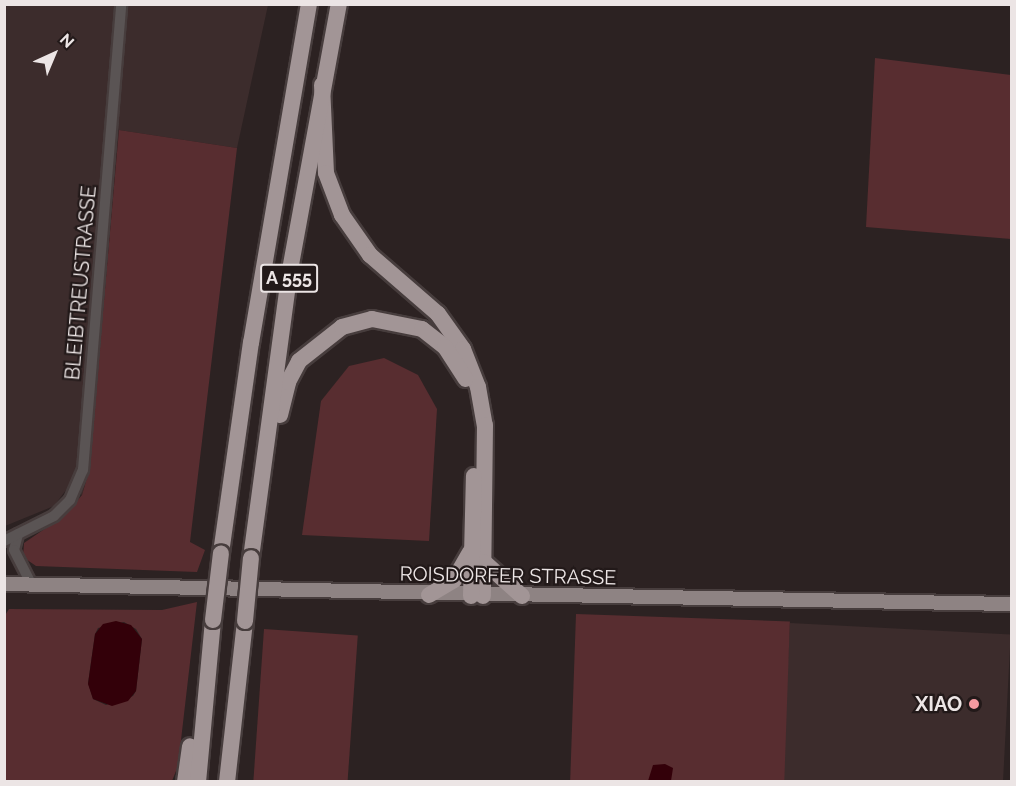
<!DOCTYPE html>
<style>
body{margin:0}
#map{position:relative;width:1016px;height:786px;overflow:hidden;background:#2c2222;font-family:Raleway,sans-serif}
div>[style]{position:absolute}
.built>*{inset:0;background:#3c2c2c;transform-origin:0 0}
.green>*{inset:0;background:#582d30;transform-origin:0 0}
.water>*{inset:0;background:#330009}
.roads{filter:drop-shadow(2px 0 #473d3d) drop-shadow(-2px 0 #473d3d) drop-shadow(0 2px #473d3d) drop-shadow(0 -2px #473d3d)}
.minor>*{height:10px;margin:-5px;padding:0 5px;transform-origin:5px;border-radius:5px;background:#5a5454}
.major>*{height:14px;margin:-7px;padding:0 7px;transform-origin:7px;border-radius:7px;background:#8e8383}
.highway>*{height:16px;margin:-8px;padding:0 8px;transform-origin:8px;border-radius:8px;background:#a29596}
.bridges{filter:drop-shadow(2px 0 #473d3d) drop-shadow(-2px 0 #473d3d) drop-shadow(0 2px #473d3d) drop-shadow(0 -2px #473d3d)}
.highway-bridge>*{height:16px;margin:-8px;padding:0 8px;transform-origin:8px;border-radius:8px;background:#a29596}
.dots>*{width:16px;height:16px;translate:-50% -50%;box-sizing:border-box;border:3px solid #221919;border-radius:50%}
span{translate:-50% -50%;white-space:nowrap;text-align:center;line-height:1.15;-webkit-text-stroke:4.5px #221919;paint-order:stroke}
.shield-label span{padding:2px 4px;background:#221919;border:2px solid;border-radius:4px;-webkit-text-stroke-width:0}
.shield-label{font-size:18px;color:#ece5e5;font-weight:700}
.street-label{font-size:20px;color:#ece5e5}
.poi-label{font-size:20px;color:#ece5e5;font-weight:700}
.right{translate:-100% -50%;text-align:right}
.frame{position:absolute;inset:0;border:6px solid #ece5e5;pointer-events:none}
.north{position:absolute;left:24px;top:24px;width:60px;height:60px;-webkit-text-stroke:4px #221919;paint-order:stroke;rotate:44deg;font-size:16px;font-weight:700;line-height:24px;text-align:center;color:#ece5e5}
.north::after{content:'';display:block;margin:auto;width:21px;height:27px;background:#ece5e5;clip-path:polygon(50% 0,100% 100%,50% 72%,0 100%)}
</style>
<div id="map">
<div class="built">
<i style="clip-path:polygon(5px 5px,268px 5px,237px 148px,119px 130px,89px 471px,82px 495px,69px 486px,54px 506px,5px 526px)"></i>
<i style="left:790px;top:623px;width:221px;height:159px;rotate:3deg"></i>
</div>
<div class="green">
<i style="clip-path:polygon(875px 58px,1011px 75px,1011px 239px,866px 227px)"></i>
<i style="clip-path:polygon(119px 130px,237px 148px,190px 542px,205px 550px,197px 572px,36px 566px,23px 557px,24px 543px,65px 515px,82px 495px,89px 471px)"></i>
<i style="clip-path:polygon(384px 358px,418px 375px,437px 409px,429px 541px,302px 535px,321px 401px,349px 366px)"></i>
<i style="clip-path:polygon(evenodd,197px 602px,178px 766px,172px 781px,5px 782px,4px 617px,9px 609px,162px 610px,197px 602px,124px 622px,136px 629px,142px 639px,136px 691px,133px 696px,106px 705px,93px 699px,88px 683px,95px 634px,98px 628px,124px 622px)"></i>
<i style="left:576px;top:614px;width:214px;height:169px;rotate:2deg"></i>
<i style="left:264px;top:629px;width:94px;height:153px;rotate:4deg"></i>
</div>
<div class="water">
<i style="clip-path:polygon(116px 621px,131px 625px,142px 639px,136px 691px,128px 701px,112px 706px,93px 699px,88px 684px,95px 634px,103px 624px)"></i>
<i style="clip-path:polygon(665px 764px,673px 768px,671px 781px,648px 781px,653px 765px)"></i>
</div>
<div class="roads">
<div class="minor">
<i style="left:18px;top:534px;width:16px;rotate:104deg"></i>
<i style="left:14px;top:550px;width:37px;rotate:63deg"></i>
<i style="left:4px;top:541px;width:56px;rotate:-26.6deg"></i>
<i style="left:54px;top:516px;width:23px;rotate:-45deg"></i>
<i style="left:70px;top:500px;width:33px;rotate:-67deg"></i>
<i style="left:83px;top:470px;width:468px;rotate:-85.3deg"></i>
</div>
<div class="major">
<i style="left:4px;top:584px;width:1008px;rotate:1.14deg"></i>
</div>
<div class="highway">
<i style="left:322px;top:85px;width:88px;rotate:87.4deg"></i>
<i style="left:326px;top:173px;width:45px;rotate:69.1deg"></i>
<i style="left:342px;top:215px;width:49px;rotate:55deg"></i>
<i style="left:370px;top:255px;width:90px;rotate:40.9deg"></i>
<i style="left:438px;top:314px;width:43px;rotate:54.5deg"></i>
<i style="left:463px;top:349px;width:41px;rotate:68.5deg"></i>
<i style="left:478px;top:387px;width:39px;rotate:80deg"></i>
<i style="left:485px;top:425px;width:171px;rotate:90.7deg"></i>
<i style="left:280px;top:415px;width:34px;rotate:-76deg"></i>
<i style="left:288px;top:382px;width:24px;rotate:-62deg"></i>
<i style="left:299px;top:361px;width:55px;rotate:-38.3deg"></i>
<i style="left:342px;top:327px;width:31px;rotate:-15deg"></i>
<i style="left:372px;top:319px;width:51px;rotate:11.3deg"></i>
<i style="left:422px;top:329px;width:29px;rotate:38deg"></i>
<i style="left:445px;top:347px;width:38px;rotate:57deg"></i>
<i style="left:221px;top:553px;width:212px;rotate:-81.9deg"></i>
<i style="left:251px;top:343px;width:344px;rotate:-80.3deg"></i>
<i style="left:251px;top:558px;width:291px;rotate:-82.3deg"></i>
<i style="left:290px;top:270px;width:270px;rotate:-79.6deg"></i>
<i style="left:484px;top:562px;width:51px;rotate:41.8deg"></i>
<i style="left:429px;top:595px;width:29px;rotate:-31deg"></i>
<i style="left:454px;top:580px;width:32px;rotate:-60deg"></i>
<i style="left:471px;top:596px;width:120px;rotate:-88.6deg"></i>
<i style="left:185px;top:782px;width:36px;rotate:-82deg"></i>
<i style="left:198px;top:782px;width:163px;rotate:-84.7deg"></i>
<i style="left:227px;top:782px;width:162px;rotate:-83.6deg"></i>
</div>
</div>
<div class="bridges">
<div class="highway-bridge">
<i style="left:213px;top:620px;width:67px;rotate:-83.2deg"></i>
<i style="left:245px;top:621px;width:63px;rotate:-84.6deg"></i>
</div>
</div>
<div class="dots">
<i style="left:974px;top:704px;background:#f49aa0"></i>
</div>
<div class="shield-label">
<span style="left:289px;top:278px">A 555</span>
</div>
<div class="street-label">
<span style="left:81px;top:283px;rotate:-85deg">BLEIBTREUSTRASSE</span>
<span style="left:508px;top:576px;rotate:1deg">ROISDORFER STRASSE</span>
</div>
<div class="poi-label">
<span class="right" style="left:962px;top:704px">XIAO</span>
</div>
<div class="frame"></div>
<div class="north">N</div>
</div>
